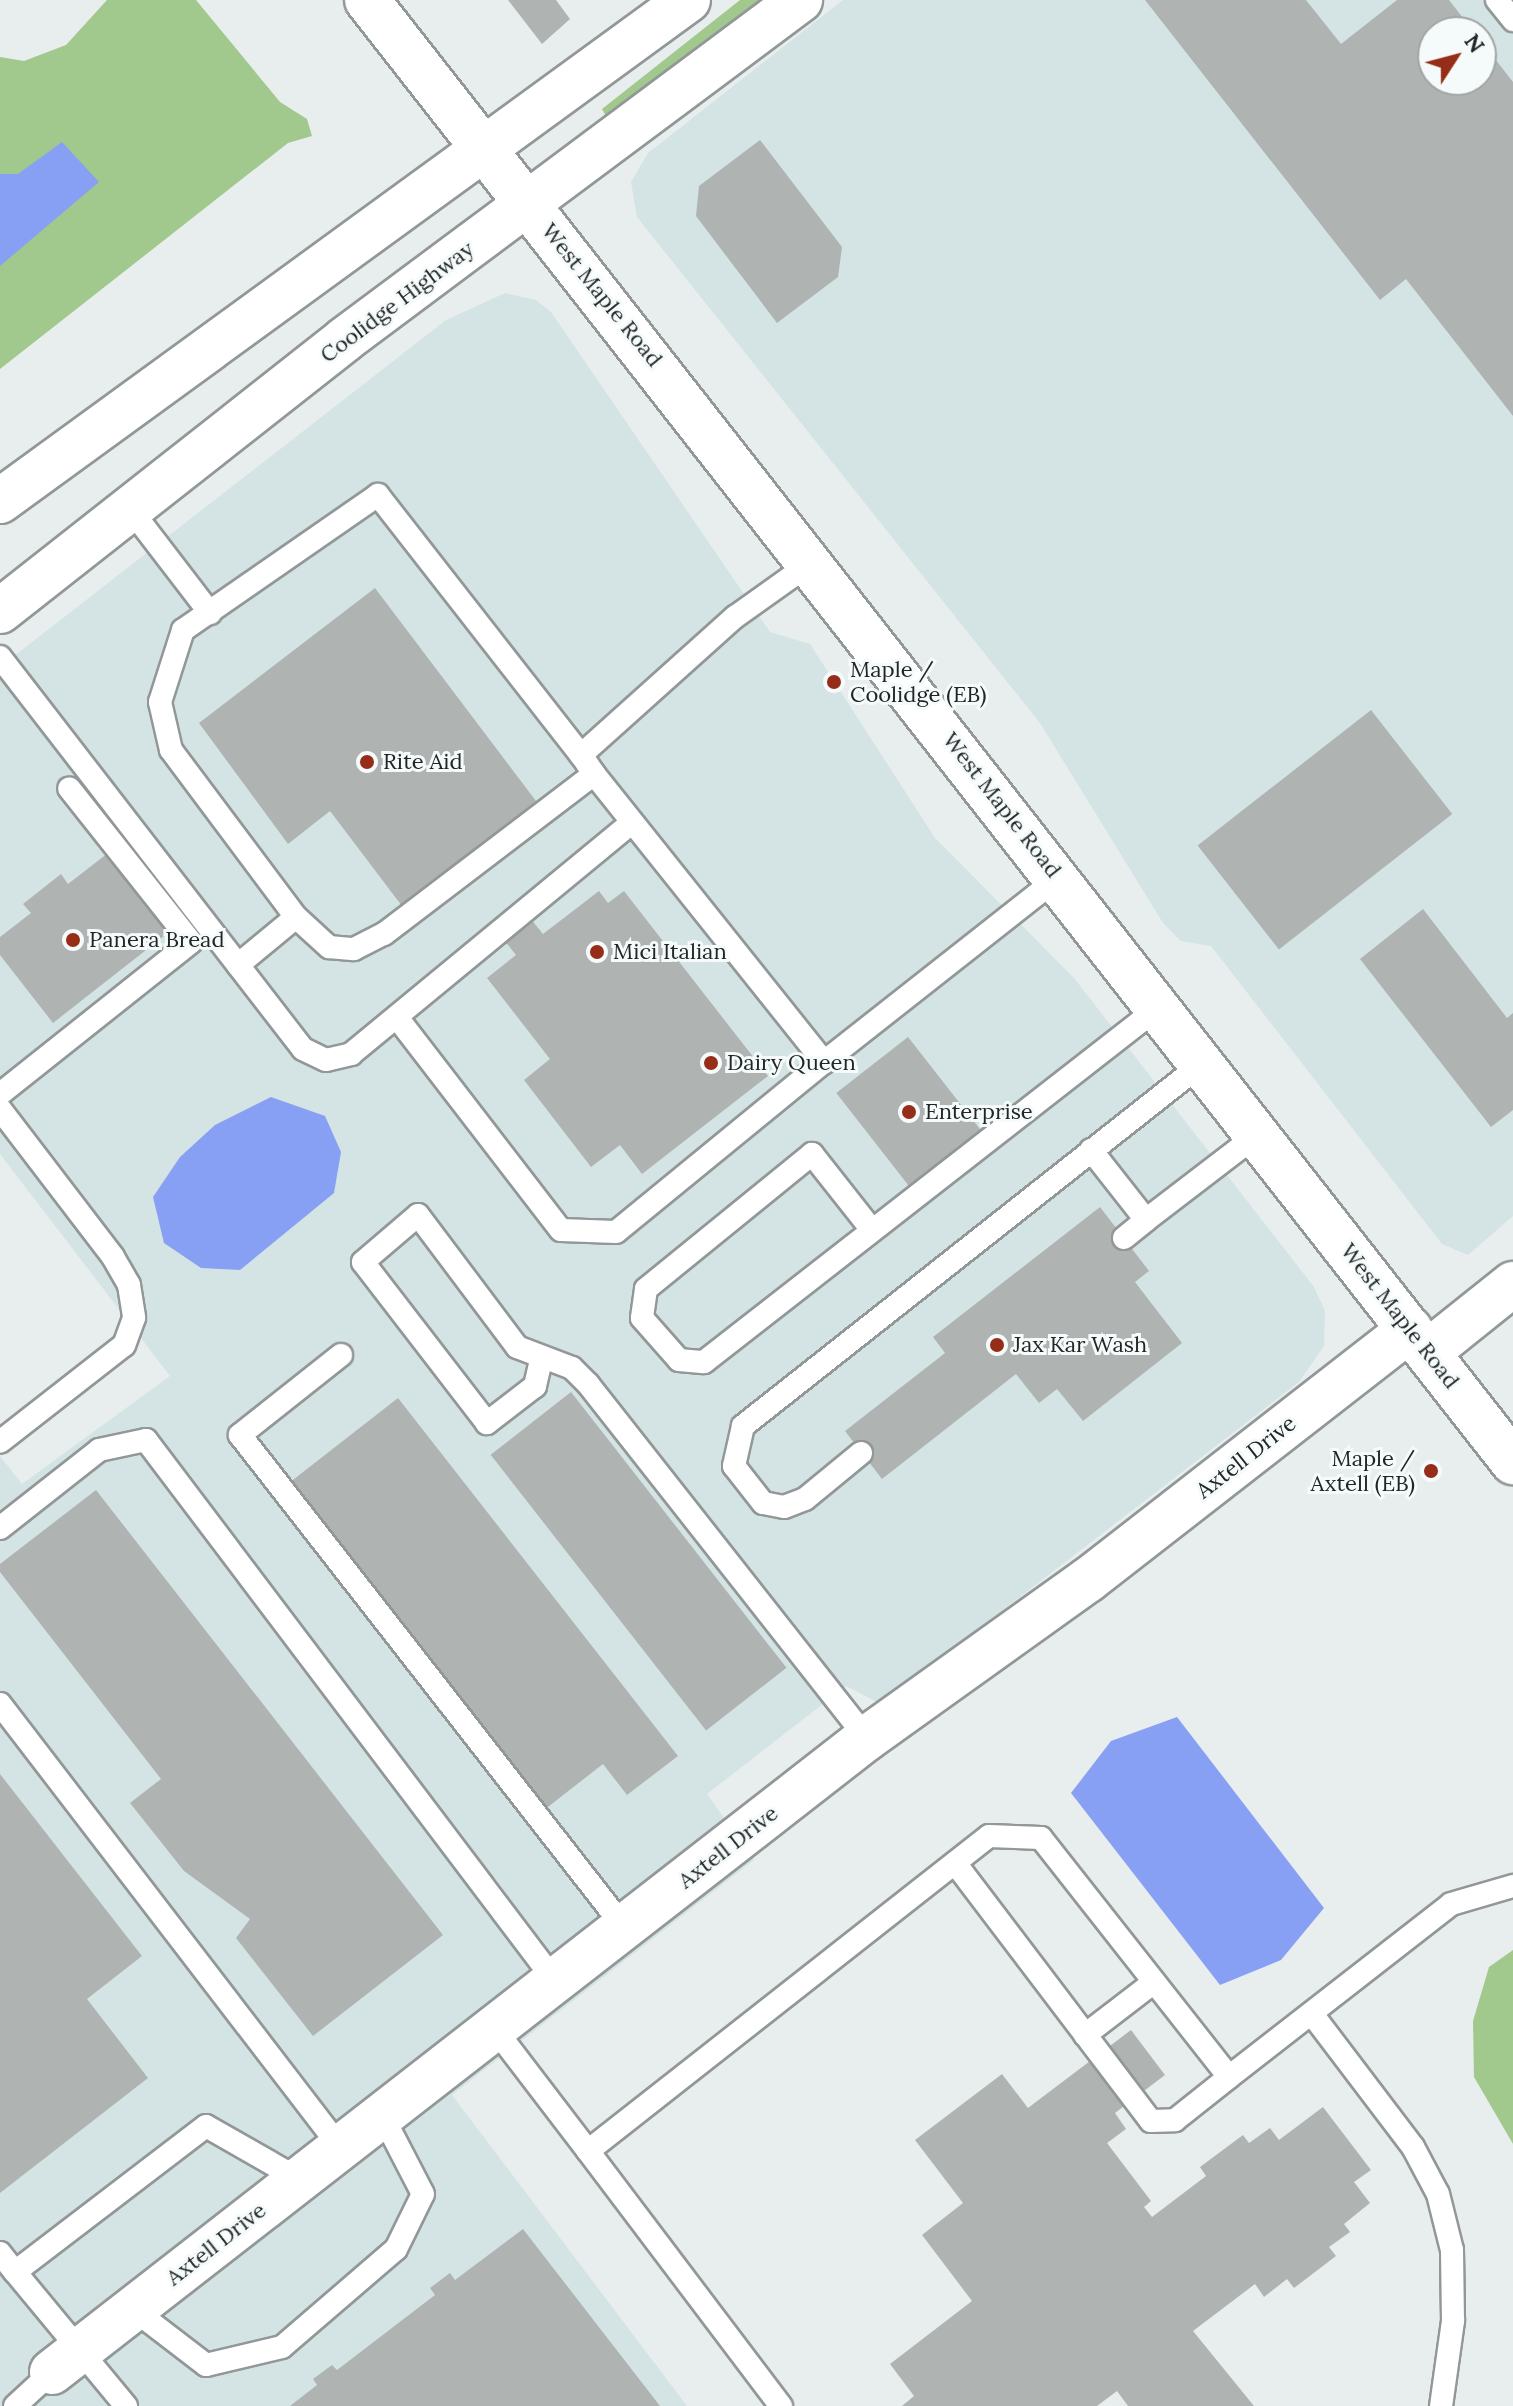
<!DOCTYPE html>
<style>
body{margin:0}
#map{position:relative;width:1513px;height:2406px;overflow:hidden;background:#e8eeee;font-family:Lora,serif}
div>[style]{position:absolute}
.built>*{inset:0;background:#d4e3e4}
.green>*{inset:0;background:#a1c88d}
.water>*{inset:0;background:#88a0f3}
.building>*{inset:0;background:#afb4b2;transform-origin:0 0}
.roads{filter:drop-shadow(2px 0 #929798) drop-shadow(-2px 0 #929798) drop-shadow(0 2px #929798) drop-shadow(0 -2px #929798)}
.lane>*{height:22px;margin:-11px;padding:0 11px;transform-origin:11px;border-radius:11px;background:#fff}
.street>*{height:44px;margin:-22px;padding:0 22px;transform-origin:22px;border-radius:22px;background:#fff}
.secondary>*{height:44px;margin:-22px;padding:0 22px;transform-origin:22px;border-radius:22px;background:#fff}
.dots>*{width:22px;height:22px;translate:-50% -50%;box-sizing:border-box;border:4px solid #f5fbfb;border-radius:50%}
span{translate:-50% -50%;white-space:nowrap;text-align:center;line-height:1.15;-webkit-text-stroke:6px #f5fbfb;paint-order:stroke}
.street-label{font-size:22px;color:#232525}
.poi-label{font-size:22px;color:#232525}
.left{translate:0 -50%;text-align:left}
.right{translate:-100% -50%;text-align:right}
.north{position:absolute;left:1417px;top:16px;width:80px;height:80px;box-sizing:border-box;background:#f5fbfb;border:2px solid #a1a5a5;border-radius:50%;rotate:54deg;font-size:22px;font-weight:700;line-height:32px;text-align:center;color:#232525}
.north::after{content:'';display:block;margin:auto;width:28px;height:36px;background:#962d18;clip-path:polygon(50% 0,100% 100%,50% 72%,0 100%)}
</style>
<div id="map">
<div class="built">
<i style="clip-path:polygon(evenodd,843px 0,1513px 0,1513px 1216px,1468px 1255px,1442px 1244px,1211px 946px,1181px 941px,1163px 923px,1040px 723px,637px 217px,631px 182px,648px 153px,843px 0,1433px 32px,1481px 32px,1481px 80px,1433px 80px,1433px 32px)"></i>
<i style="clip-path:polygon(505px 293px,536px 300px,551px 312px,770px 632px,810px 644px,935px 838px,1074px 978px,1314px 1287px,1325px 1311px,1324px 1346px,1299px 1382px,881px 1704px,846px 1686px,707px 1794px,754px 1860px,452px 2095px,687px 2406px,0 2406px,0 1456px,22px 1484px,170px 1376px,0 1154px,0 667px,446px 320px)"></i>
</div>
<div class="green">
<i style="clip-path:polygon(107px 0,196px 0,280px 102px,307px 119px,312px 136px,288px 143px,0 369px,0 57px,24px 61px,66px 45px)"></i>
<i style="clip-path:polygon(740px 0,767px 0,607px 118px,602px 109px)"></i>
<i style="clip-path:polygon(1513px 1950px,1513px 2144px,1474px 2077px,1473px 2021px,1489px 1967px)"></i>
</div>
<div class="water">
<i style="clip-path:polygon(62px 142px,99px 182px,0 266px,0 174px,18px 174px)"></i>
<i style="clip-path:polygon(271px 1097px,325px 1116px,341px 1152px,334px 1193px,240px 1270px,201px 1268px,164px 1243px,153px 1197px,180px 1157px,215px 1125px)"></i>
<i style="clip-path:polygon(1177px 1717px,1324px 1908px,1281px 1960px,1220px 1985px,1071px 1793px,1111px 1741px)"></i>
</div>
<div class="building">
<i style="clip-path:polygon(508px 0,556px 0,570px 19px,542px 44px)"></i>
<i style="clip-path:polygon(1145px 0,1306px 0,1341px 44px,1397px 0,1449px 0,1474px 32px,1433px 32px,1433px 80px,1481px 80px,1481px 41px,1513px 82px,1513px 416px,1406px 279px,1380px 300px)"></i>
<i style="clip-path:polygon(760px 140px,842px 247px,838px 277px,777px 323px,696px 216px,699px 186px)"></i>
<i style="clip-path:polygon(375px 588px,536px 801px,402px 906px,330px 811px,288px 844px,199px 723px)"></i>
<i style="left:1371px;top:710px;width:132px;height:220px;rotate:52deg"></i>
<i style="clip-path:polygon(108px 853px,169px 932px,53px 1023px,0 955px,0 937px,31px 913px,23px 904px,61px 874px,68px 884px)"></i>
<i style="clip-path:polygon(599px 891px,608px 903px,624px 891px,768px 1076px,642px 1174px,620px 1145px,591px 1167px,524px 1080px,550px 1059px,487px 978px,516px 955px,499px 934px,526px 913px,543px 934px)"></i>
<i style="clip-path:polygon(1423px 909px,1507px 1018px,1513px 1013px,1513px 1110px,1491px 1127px,1360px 959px)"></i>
<i style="left:908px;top:1037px;width:119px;height:91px;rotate:52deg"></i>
<i style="clip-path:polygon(1100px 1207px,1149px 1271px,1135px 1282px,1182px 1343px,1083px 1421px,1057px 1389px,1039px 1403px,1016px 1374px,882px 1479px,845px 1431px,945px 1353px,933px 1337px)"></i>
<i style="left:571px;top:1392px;width:350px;height:102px;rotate:52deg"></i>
<i style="clip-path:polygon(398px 1398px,678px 1756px,627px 1795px,603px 1764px,544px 1810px,289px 1483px)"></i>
<i style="clip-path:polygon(96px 1490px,443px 1935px,313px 2036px,236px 1938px,250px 1919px,184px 1871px,130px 1803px,161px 1779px,0 1572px,0 1564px)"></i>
<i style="clip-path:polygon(0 1774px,142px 1956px,87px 1999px,148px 2078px,0 2193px)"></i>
<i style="clip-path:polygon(1131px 2030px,1165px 2075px,1115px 2113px,1126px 2129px,1107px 2143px,1151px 2201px,1144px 2207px,1152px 2217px,1206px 2176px,1200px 2167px,1243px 2135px,1249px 2143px,1270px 2128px,1279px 2140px,1323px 2107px,1371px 2170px,1354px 2182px,1370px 2203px,1344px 2224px,1350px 2232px,1329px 2247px,1336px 2256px,1294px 2288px,1287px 2279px,1264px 2297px,1255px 2284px,1193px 2331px,1254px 2406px,1128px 2406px,1117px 2391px,1097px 2406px,902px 2406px,914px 2396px,890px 2364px,972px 2301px,922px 2235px,963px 2203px,915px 2140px,1002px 2074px,1028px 2108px)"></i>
<i style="clip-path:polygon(523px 2229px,660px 2406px,290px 2406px,317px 2385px,313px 2379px,332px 2365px,337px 2370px,435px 2295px,430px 2288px,450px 2273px,455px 2280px)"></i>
</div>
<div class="roads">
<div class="lane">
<i style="left:1497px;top:0;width:26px;rotate:51deg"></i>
<i style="left:131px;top:510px;width:130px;rotate:52.5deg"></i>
<i style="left:0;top:657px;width:389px;rotate:52.3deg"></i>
<i style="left:581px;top:755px;width:330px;rotate:-128deg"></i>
<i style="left:378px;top:495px;width:237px;rotate:145.3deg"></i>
<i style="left:183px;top:630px;width:76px;rotate:107.7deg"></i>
<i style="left:160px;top:702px;width:49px;rotate:77.1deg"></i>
<i style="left:171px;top:750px;width:209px;rotate:53.2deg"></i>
<i style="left:296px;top:917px;width:45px;rotate:42.3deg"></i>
<i style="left:329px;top:947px;width:25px;rotate:5deg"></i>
<i style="left:354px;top:949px;width:34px;rotate:-27deg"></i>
<i style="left:384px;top:934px;width:264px;rotate:-37.3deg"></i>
<i style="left:594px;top:774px;width:23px;rotate:-124deg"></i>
<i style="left:581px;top:755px;width:207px;rotate:-41.9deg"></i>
<i style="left:735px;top:617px;width:95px;rotate:-35.5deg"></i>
<i style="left:594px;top:774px;width:369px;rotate:51.4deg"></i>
<i style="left:824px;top:1062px;width:298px;rotate:-38.2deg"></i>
<i style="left:296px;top:917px;width:75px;rotate:140.4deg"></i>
<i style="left:238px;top:965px;width:106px;rotate:52.3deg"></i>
<i style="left:303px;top:1049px;width:25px;rotate:26deg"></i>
<i style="left:326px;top:1060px;width:26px;rotate:-13deg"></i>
<i style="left:351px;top:1054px;width:364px;rotate:-39.5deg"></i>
<i style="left:399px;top:1020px;width:265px;rotate:52.4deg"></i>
<i style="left:561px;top:1230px;width:55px;rotate:2.1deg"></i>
<i style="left:616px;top:1232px;width:269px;rotate:-39.3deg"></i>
<i style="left:0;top:1094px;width:244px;rotate:-38.5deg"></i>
<i style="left:191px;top:942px;width:196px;rotate:-128.4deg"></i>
<i style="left:0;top:1109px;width:186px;rotate:52.6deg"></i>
<i style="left:113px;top:1257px;width:32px;rotate:60deg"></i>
<i style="left:129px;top:1285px;width:33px;rotate:81deg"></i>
<i style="left:134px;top:1318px;width:29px;rotate:110deg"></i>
<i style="left:124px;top:1345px;width:157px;rotate:142deg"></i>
<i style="left:1091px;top:1150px;width:89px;rotate:51.8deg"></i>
<i style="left:1146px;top:1220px;width:141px;rotate:-37.5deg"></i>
<i style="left:872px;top:1230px;width:97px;rotate:-128.3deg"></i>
<i style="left:812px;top:1154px;width:214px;rotate:140.9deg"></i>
<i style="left:646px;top:1289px;width:29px;rotate:98deg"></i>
<i style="left:642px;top:1318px;width:56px;rotate:48.6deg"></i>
<i style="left:679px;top:1360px;width:25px;rotate:5deg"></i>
<i style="left:704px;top:1362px;width:577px;rotate:-37.96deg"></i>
<i style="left:1124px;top:1238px;width:28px;rotate:-39deg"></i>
<i style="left:341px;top:1355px;width:129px;rotate:141.6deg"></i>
<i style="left:240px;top:1435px;width:624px;rotate:52.03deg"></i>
<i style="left:541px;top:1360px;width:27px;rotate:103deg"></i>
<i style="left:535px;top:1386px;width:61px;rotate:142.4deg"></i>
<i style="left:487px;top:1423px;width:203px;rotate:-127.6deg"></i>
<i style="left:363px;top:1262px;width:72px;rotate:-40.5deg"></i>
<i style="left:418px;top:1215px;width:165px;rotate:53.1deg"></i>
<i style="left:517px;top:1347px;width:59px;rotate:20.9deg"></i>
<i style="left:572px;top:1368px;width:23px;rotate:45deg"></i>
<i style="left:588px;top:1384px;width:451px;rotate:51.8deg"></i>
<i style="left:861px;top:1453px;width:72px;rotate:140.6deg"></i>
<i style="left:805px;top:1499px;width:22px;rotate:159deg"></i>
<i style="left:784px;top:1507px;width:21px;rotate:-169deg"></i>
<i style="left:763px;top:1503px;width:47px;rotate:-128.1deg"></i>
<i style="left:734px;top:1466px;width:41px;rotate:-77.3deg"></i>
<i style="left:743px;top:1426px;width:586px;rotate:-38.28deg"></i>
<i style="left:0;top:1528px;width:126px;rotate:-38.2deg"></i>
<i style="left:99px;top:1450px;width:48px;rotate:-12deg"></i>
<i style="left:146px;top:1440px;width:678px;rotate:52.91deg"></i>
<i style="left:0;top:1704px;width:558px;rotate:52.49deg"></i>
<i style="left:955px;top:1863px;width:324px;rotate:52.8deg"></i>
<i style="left:1151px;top:2121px;width:24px;rotate:-2deg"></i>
<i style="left:1175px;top:2120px;width:69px;rotate:-38.5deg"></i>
<i style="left:1312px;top:2014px;width:167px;rotate:52.8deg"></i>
<i style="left:1413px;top:2147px;width:53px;rotate:62deg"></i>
<i style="left:1438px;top:2194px;width:58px;rotate:76deg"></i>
<i style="left:1452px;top:2250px;width:71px;rotate:89.2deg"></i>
<i style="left:1453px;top:2321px;width:86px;rotate:98deg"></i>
<i style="left:494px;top:2028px;width:155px;rotate:52.6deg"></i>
<i style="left:588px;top:2151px;width:510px;rotate:-38.15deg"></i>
<i style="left:989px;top:1836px;width:52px;rotate:2.2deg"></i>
<i style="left:1041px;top:1838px;width:304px;rotate:51.8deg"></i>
<i style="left:1229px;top:2077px;width:281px;rotate:-37.9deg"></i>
<i style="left:1451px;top:1904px;width:65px;rotate:-16.2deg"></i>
<i style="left:1085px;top:2035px;width:87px;rotate:-37.5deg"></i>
<i style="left:588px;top:2151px;width:320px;rotate:52.9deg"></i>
<i style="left:0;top:2253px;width:24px;rotate:52deg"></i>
<i style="left:133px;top:2309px;width:92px;rotate:37.5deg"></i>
<i style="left:206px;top:2365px;width:78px;rotate:-13.3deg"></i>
<i style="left:282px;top:2347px;width:150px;rotate:-40.7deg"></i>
<i style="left:396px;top:2249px;width:61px;rotate:-63.9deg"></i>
<i style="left:423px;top:2194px;width:89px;rotate:-117.4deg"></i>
<i style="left:15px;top:2406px;width:50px;rotate:-42.6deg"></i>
<i style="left:126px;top:2406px;width:174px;rotate:-129.6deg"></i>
<i style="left:15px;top:2272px;width:240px;rotate:-37.4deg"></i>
<i style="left:206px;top:2126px;width:107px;rotate:29.7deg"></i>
</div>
<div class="street">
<i style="left:1428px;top:1352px;width:109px;rotate:-38.7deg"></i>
<i style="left:52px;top:2372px;width:1033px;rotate:-37.88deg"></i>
<i style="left:867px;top:1738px;width:272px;rotate:-35.6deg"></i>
<i style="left:1088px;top:1580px;width:408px;rotate:-37.9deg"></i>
</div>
<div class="secondary">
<i style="left:367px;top:0;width:1858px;rotate:51.91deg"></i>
<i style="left:0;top:501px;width:851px;rotate:-36.06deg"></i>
<i style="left:0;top:611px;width:438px;rotate:-38.2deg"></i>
<i style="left:344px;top:340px;width:569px;rotate:-36.71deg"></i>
</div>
</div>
<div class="dots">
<i style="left:834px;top:682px;background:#962d18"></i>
<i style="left:367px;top:762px;background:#962d18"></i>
<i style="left:73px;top:940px;background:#962d18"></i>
<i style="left:597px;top:952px;background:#962d18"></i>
<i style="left:711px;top:1063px;background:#962d18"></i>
<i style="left:909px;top:1112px;background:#962d18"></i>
<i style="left:997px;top:1345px;background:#962d18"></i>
<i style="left:1431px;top:1471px;background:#962d18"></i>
</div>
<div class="street-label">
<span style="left:602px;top:295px;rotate:51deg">West Maple Road</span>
<span style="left:397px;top:302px;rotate:-37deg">Coolidge Highway</span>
<span style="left:1002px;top:805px;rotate:52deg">West Maple Road</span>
<span style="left:1400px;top:1316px;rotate:52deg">West Maple Road</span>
<span style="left:1246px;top:1457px;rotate:-38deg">Axtell Drive</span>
<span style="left:728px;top:1847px;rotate:-38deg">Axtell Drive</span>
<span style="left:216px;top:2244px;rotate:-38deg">Axtell Drive</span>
</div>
<div class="poi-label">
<span class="left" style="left:850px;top:682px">Maple /<br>Coolidge (EB)</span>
<span class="left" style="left:383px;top:762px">Rite Aid</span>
<span class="left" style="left:89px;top:940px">Panera Bread</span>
<span class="left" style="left:613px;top:952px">Mici Italian</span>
<span class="left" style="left:727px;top:1063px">Dairy Queen</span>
<span class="left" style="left:925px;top:1112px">Enterprise</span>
<span class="left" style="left:1013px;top:1345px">Jax Kar Wash</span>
<span class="right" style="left:1415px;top:1471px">Maple /<br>Axtell (EB)</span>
</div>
<div class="north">N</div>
</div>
